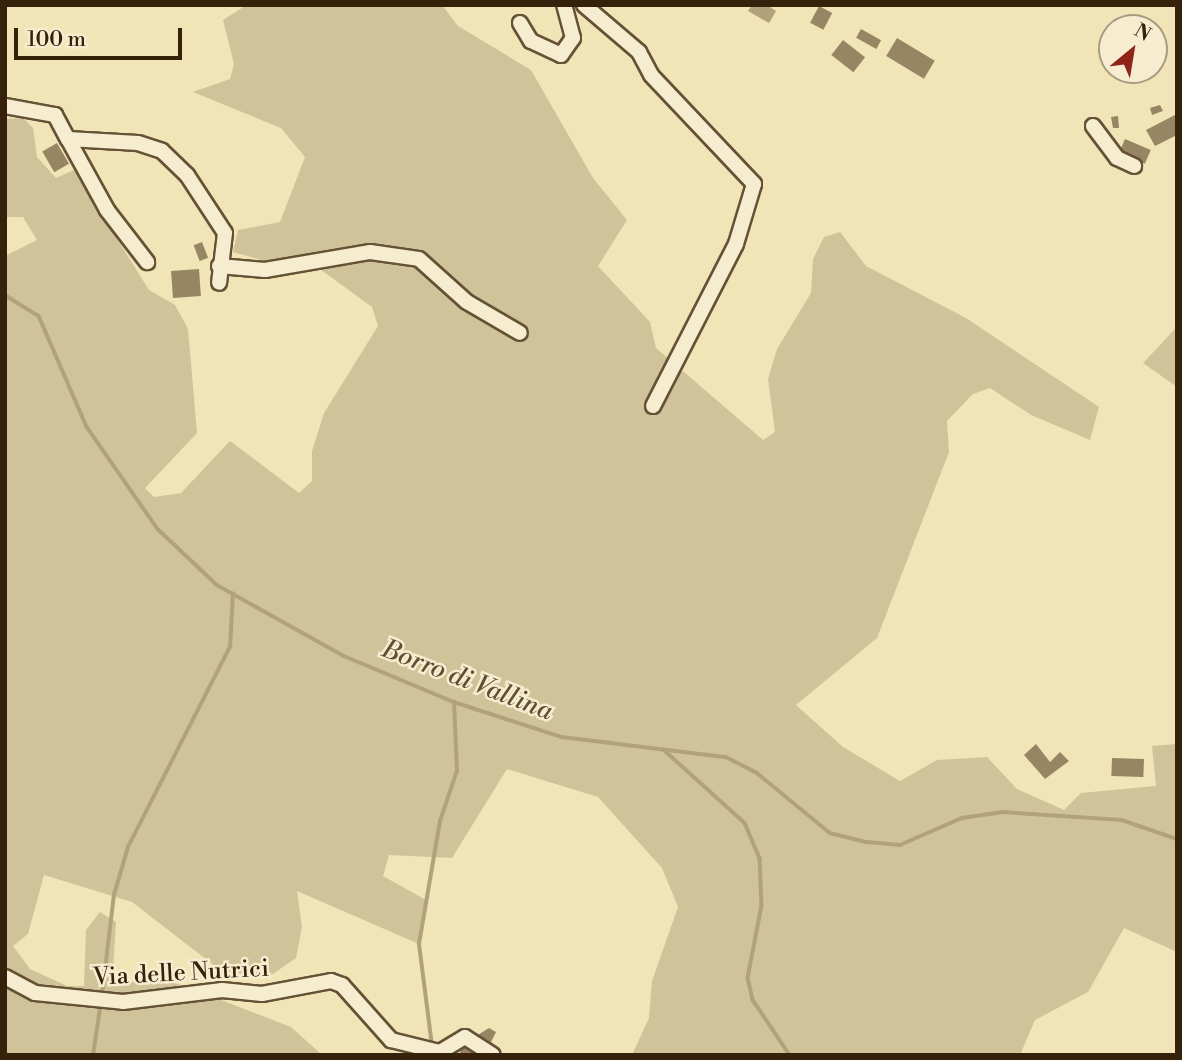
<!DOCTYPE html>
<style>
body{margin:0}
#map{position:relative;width:1182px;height:1060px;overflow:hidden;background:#f1e4b6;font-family:"Libre Bodoni",serif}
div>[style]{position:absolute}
.green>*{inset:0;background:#d1c399}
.water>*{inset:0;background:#b1a27c}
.stream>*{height:3.5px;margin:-1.75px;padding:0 1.75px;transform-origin:1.75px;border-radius:1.75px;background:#b1a27c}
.building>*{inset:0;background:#978664;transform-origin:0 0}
.roads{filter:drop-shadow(2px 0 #655236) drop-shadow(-2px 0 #655236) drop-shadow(0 2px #655236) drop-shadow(0 -2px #655236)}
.minor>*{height:14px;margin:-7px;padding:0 7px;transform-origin:7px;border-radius:7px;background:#f6edd0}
span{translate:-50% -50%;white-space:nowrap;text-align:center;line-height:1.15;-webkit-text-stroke:5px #f6edd0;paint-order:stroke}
.street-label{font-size:24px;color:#36210b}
.water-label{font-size:26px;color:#614e33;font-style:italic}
.frame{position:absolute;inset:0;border:7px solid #36210b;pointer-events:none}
.north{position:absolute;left:1098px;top:14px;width:70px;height:70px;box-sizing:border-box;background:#f6edd0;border:2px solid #a99b81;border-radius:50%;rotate:30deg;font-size:19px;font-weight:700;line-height:28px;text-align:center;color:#36210b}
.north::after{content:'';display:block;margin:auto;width:24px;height:32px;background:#8f2418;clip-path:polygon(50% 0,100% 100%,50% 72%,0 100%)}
.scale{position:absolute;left:14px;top:28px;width:168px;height:32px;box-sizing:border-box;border:4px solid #36210b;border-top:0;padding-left:9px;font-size:21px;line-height:24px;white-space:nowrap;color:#36210b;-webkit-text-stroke:5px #f6edd0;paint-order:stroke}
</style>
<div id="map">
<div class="green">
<i style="clip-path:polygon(442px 5px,458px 26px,531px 70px,593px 178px,627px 220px,598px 266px,650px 322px,656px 348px,763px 440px,775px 432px,768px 379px,777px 349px,811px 293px,813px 259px,824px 237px,840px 232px,866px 266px,966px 318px,1099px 407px,1090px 440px,1031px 415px,990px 388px,973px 394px,947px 421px,949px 452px,877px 638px,796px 705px,843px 747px,900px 781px,937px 760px,987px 757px,1017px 789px,1064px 810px,1081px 793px,1156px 786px,1152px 746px,1177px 744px,1177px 952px,1124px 928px,1088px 992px,1035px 1020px,1020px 1055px,632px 1055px,649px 1018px,652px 981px,678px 907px,662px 868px,598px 797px,507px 769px,452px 858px,389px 855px,383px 876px,426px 900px,419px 944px,297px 891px,302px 927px,296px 958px,267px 978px,220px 970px,132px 902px,44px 875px,28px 934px,13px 946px,30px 969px,67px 986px,84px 986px,86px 930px,100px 912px,116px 922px,112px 983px,160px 979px,188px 987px,291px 1027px,322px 1055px,5px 1055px,5px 256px,37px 240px,23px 217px,5px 217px,5px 119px,23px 118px,33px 128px,37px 157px,56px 178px,74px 170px,149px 290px,175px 305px,188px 329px,197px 433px,145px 488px,154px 497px,181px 493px,230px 441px,299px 493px,312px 481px,312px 451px,324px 413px,378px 326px,372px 307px,306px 259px,272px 263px,233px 252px,238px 230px,280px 222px,305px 157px,281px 128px,193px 92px,230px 79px,234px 64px,223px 20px,245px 6px)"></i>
<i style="clip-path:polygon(1177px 327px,1177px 387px,1143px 363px)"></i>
</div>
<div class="water">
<i style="clip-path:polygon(752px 5px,767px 5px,776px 11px,769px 23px,748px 11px)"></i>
</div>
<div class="stream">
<i style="left:5px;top:295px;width:40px;rotate:32deg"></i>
<i style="left:39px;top:316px;width:121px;rotate:66.6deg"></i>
<i style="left:87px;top:427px;width:124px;rotate:55.2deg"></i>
<i style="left:158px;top:529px;width:81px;rotate:43.5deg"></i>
<i style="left:217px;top:585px;width:145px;rotate:29.2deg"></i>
<i style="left:344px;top:656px;width:119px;rotate:22.7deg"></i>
<i style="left:454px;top:702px;width:114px;rotate:18deg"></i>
<i style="left:562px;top:737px;width:165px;rotate:7deg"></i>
<i style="left:726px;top:757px;width:34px;rotate:27deg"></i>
<i style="left:756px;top:772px;width:96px;rotate:39.5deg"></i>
<i style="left:830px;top:833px;width:38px;rotate:14deg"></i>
<i style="left:867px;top:842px;width:33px;rotate:5deg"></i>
<i style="left:900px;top:845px;width:68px;rotate:-23.5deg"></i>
<i style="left:962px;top:818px;width:41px;rotate:-8.3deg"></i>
<i style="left:1003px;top:812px;width:119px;rotate:3.8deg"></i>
<i style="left:1122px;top:820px;width:58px;rotate:19.1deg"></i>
<i style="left:663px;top:749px;width:110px;rotate:42.1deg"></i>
<i style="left:745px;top:823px;width:39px;rotate:67deg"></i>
<i style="left:760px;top:859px;width:47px;rotate:87.6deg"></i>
<i style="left:762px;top:906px;width:73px;rotate:101deg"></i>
<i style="left:748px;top:978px;width:23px;rotate:77deg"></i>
<i style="left:753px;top:1000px;width:66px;rotate:56.1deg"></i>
<i style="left:102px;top:995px;width:101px;rotate:-83.2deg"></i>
<i style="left:114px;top:895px;width:50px;rotate:-73.7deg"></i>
<i style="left:128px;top:847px;width:225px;rotate:-63deg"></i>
<i style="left:230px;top:647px;width:53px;rotate:-86.8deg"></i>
<i style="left:432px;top:1046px;width:103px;rotate:-97.3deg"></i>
<i style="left:419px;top:944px;width:125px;rotate:-80.3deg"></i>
<i style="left:440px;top:821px;width:53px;rotate:-71.2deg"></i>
<i style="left:457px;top:771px;width:69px;rotate:-92.5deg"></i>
<i style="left:93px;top:1055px;width:54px;rotate:-81.4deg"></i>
</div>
<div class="building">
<i style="left:819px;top:6px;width:15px;height:19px;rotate:28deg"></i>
<i style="left:861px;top:29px;width:23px;height:10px;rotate:29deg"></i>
<i style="left:897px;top:38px;width:44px;height:21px;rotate:31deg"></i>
<i style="left:843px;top:40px;width:28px;height:19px;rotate:38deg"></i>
<i style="clip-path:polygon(1160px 105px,1163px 111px,1152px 115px,1150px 108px)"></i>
<i style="clip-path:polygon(1175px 115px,1177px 135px,1155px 146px,1146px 130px)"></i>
<i style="clip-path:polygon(1118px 116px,1119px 128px,1113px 128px,1111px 117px)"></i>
<i style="left:1125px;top:139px;width:28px;height:15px;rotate:23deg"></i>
<i style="left:57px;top:143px;width:24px;height:17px;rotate:60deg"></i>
<i style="left:202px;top:242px;width:17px;height:9px;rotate:69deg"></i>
<i style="left:199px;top:269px;width:27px;height:28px;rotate:86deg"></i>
<i style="clip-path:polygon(1036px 744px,1050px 762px,1060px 752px,1069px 761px,1045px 779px,1024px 755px)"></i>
<i style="left:1112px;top:758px;width:32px;height:18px;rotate:2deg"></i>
<i style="clip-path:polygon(489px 1028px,496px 1032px,491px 1042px,500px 1053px,473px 1038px)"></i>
<i style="clip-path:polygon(461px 1043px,473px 1045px,472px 1055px,460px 1055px)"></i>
</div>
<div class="roads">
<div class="minor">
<i style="left:584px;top:5px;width:72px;rotate:40.5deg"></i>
<i style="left:639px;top:52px;width:26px;rotate:62deg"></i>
<i style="left:651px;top:75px;width:150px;rotate:46.6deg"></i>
<i style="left:754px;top:184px;width:63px;rotate:106.7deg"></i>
<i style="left:736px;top:244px;width:182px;rotate:117.1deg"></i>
<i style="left:520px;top:23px;width:21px;rotate:59deg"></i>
<i style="left:531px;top:41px;width:33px;rotate:25deg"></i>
<i style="left:561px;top:55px;width:21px;rotate:-55deg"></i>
<i style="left:573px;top:38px;width:34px;rotate:-105deg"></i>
<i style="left:5px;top:106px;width:51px;rotate:10.2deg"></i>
<i style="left:55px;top:115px;width:27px;rotate:62deg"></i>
<i style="left:68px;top:139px;width:70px;rotate:3.3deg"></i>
<i style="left:138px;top:143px;width:25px;rotate:18deg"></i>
<i style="left:162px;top:151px;width:35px;rotate:44deg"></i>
<i style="left:187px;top:175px;width:69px;rotate:56.8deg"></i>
<i style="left:225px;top:233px;width:50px;rotate:96.8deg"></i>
<i style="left:1093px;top:126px;width:40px;rotate:53deg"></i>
<i style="left:1117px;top:158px;width:19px;rotate:25deg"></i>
<i style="left:68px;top:139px;width:81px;rotate:61.2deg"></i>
<i style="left:107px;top:210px;width:66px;rotate:52.4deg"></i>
<i style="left:219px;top:266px;width:46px;rotate:5deg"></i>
<i style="left:265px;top:270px;width:107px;rotate:-9.7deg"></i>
<i style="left:370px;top:252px;width:49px;rotate:8.1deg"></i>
<i style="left:419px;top:259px;width:64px;rotate:41.9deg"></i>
<i style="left:467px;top:302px;width:61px;rotate:30.3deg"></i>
<i style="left:5px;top:977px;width:34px;rotate:28deg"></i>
<i style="left:35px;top:993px;width:88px;rotate:5.8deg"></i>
<i style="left:123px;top:1002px;width:100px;rotate:-6.9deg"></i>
<i style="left:222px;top:990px;width:40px;rotate:5.7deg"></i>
<i style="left:262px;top:994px;width:70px;rotate:-10.7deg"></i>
<i style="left:331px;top:981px;width:12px;rotate:20deg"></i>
<i style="left:342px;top:985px;width:74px;rotate:48.3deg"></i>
<i style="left:391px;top:1040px;width:50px;rotate:13.8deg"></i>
<i style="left:440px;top:1052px;width:29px;rotate:-31deg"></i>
<i style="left:465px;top:1037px;width:33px;rotate:33deg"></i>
</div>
</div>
<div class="street-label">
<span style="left:181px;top:974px;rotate:-3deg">Via delle Nutrici</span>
</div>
<div class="water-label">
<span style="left:467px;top:681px;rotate:21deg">Borro di Vallina</span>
</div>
<div class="frame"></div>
<div class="north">N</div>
<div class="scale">100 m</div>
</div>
